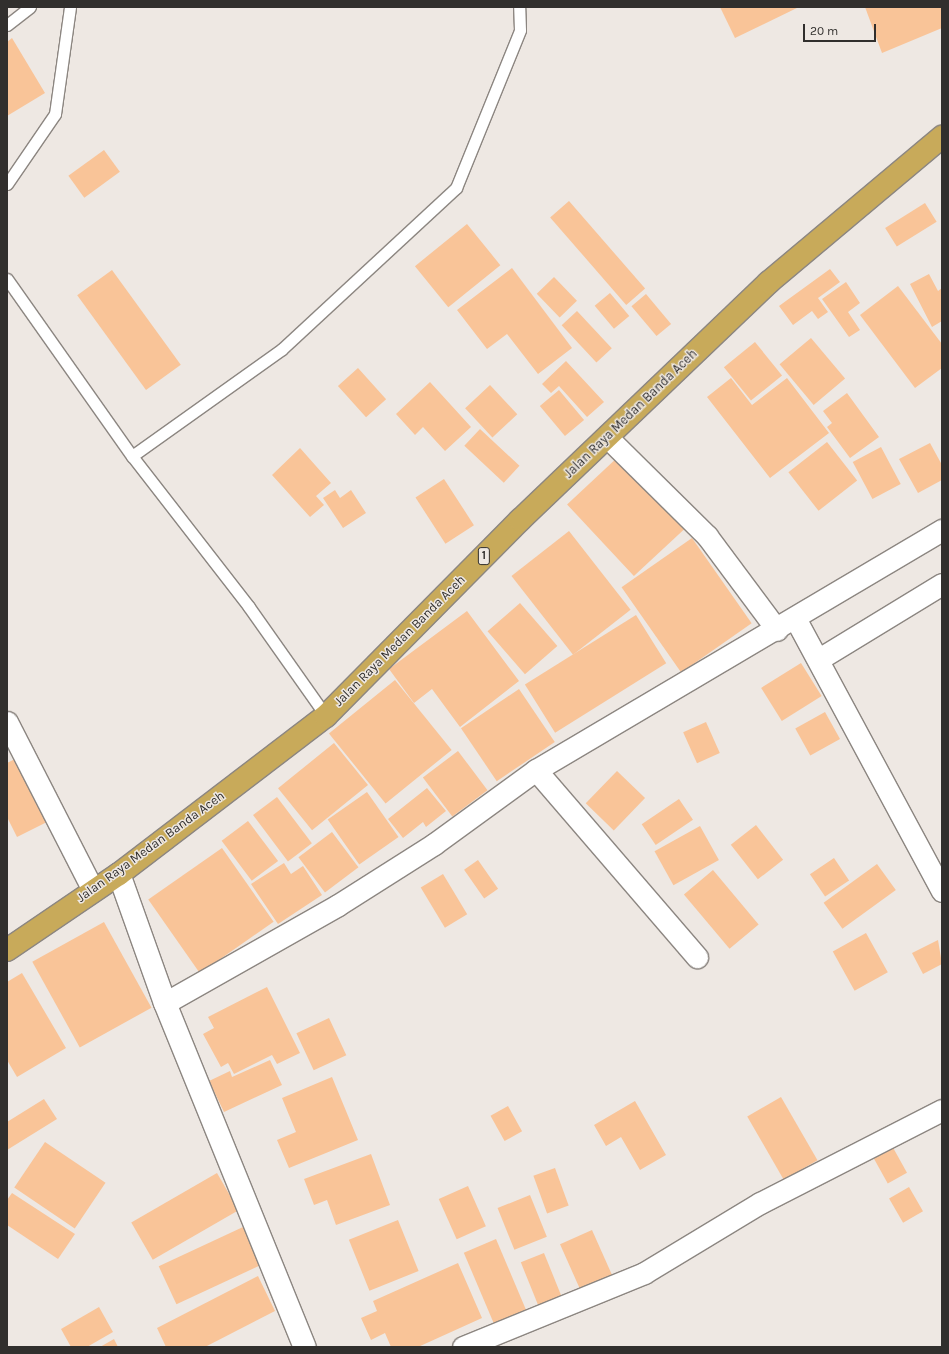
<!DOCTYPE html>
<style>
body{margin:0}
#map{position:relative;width:949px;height:1354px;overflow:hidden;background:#eee8e3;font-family:Karla,sans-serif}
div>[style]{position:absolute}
.building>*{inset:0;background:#f9c498;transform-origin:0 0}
.roads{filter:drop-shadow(1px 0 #8c8681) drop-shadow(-1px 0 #8c8681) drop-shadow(0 1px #8c8681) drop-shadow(0 -1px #8c8681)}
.service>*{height:11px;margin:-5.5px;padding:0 5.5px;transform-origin:5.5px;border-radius:5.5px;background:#fff}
.minor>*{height:21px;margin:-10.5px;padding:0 10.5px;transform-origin:10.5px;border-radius:10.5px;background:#fff}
.tertiary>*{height:22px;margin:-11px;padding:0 11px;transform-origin:11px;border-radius:11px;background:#fff}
.trunk>*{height:22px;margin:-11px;padding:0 11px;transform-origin:11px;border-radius:11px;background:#c8aa5a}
span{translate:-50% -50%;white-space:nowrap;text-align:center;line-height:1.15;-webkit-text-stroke:3px #eee8e3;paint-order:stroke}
.shield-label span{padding:1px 3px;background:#eee8e3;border:1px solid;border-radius:3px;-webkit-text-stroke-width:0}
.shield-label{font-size:12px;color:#312f2d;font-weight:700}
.street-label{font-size:13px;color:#312f2d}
.frame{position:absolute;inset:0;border:8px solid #312f2d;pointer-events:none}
.scale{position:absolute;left:803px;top:24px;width:73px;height:18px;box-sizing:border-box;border:2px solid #312f2d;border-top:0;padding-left:5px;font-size:12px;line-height:14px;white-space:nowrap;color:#312f2d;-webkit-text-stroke:3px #eee8e3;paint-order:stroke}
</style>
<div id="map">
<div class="building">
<i style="clip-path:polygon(720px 7px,799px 7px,735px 38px)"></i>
<i style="clip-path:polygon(865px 7px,942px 7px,942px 28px,882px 53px)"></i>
<i style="clip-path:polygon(12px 38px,45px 93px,7px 116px,7px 42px)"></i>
<i style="left:104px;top:150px;width:27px;height:44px;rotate:54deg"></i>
<i style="left:569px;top:201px;width:116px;height:25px;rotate:49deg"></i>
<i style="left:925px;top:203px;width:22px;height:47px;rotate:58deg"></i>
<i style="left:467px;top:224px;width:53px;height:67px;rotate:51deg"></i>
<i style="clip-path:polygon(512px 268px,572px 348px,538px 374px,507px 334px,487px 349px,457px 310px)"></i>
<i style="clip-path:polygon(830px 269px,840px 282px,818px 298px,828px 312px,818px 319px,812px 311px,793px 325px,779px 306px)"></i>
<i style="left:112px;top:270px;width:117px;height:43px;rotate:54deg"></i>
<i style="clip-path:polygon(929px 274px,938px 291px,942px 288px,942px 321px,932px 327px,910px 284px)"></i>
<i style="left:554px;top:277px;width:33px;height:24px;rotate:46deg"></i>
<i style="clip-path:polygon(846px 282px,860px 303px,848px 312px,860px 330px,849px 337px,822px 299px)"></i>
<i style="clip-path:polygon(898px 286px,942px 344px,942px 368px,915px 388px,860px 315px)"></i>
<i style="left:610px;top:293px;width:30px;height:20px;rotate:50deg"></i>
<i style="left:646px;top:294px;width:39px;height:19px;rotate:50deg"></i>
<i style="left:577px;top:311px;width:51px;height:21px;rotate:47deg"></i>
<i style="left:811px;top:338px;width:53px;height:41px;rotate:50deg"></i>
<i style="left:755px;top:342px;width:43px;height:40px;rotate:51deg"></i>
<i style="clip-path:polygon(566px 361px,604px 402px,587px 417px,559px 386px,551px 393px,542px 384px)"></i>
<i style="left:358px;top:368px;width:42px;height:27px;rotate:48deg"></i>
<i style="clip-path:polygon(731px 378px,752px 405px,787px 378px,829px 433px,770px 478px,707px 397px)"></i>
<i style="clip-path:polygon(430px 382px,471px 427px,445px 451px,423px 427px,415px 435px,396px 414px)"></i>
<i style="left:490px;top:385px;width:40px;height:34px;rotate:47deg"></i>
<i style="left:559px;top:390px;width:39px;height:25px;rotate:50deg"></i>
<i style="clip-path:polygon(847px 393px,879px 437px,850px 458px,827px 427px,832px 423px,823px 411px)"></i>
<i style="left:480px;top:429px;width:54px;height:23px;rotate:43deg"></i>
<i style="left:827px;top:442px;width:49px;height:49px;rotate:52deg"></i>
<i style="clip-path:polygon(930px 443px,942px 465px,942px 480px,918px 493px,899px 459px)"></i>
<i style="left:881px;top:447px;width:42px;height:32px;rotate:62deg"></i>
<i style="clip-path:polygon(300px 448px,331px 483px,316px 496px,324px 505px,310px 517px,272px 475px)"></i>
<i style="left:619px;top:456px;width:98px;height:71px;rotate:47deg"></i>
<i style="left:444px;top:479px;width:55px;height:34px;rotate:57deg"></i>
<i style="clip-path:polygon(335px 490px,340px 498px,351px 490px,366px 513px,343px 528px,323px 498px)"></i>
<i style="left:569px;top:531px;width:100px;height:73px;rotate:52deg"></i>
<i style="left:692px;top:538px;width:104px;height:86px;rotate:55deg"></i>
<i style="left:520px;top:603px;width:57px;height:43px;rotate:49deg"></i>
<i style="clip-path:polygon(467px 611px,519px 681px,460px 727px,432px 689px,414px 703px,389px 669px)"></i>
<i style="left:636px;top:615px;width:57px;height:131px;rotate:58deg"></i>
<i style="left:801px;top:663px;width:39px;height:47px;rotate:58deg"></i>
<i style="left:395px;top:680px;width:90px;height:85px;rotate:51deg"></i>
<i style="left:519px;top:689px;width:64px;height:70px;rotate:56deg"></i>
<i style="left:825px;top:712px;width:31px;height:34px;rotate:61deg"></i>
<i style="left:706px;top:722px;width:34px;height:25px;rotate:66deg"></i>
<i style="left:334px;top:743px;width:54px;height:72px;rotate:51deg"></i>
<i style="left:458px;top:751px;width:49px;height:44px;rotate:53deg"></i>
<i style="clip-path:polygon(17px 758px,49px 821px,17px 837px,7px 817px,7px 763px)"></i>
<i style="left:617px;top:771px;width:39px;height:45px;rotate:44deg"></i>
<i style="clip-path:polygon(427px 788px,446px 811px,426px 827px,423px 822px,403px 838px,388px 819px)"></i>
<i style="left:367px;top:792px;width:55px;height:48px;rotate:55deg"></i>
<i style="left:277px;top:797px;width:58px;height:30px;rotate:53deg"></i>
<i style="left:679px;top:799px;width:25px;height:45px;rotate:56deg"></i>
<i style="left:248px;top:821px;width:50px;height:33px;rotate:53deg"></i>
<i style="left:756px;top:825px;width:44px;height:32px;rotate:52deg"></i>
<i style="left:700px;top:826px;width:39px;height:52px;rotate:61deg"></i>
<i style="left:332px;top:832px;width:44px;height:42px;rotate:53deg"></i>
<i style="left:222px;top:848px;width:90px;height:90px;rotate:55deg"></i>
<i style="left:834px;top:858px;width:27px;height:29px;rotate:56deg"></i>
<i style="left:478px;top:860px;width:35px;height:17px;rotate:55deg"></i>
<i style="clip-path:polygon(284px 863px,291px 874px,303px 866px,322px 895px,278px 924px,251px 884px)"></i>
<i style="left:877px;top:864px;width:32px;height:66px;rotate:54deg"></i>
<i style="left:713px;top:870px;width:71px;height:38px;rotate:50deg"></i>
<i style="left:443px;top:874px;width:47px;height:26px;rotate:59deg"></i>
<i style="left:104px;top:922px;width:98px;height:82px;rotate:61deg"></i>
<i style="left:866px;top:933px;width:45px;height:38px;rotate:61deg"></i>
<i style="clip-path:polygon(938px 940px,942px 964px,923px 974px,912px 953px)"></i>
<i style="clip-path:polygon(22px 973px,66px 1048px,17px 1077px,7px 1060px,7px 982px)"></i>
<i style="clip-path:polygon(267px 987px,300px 1053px,277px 1064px,272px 1055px,234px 1074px,228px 1063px,221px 1067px,203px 1034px,214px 1028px,208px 1017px)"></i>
<i style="left:329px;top:1018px;width:41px;height:36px;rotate:65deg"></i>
<i style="clip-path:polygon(270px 1060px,282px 1085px,224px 1112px,209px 1081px,230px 1071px,232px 1077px)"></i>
<i style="clip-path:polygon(332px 1077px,358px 1140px,289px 1168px,277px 1140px,296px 1132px,282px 1098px)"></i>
<i style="left:781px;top:1097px;width:73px;height:39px;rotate:60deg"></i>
<i style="clip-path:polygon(44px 1099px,57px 1119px,7px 1150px,7px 1122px)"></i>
<i style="clip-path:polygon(635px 1101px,666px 1155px,640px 1170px,621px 1137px,606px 1146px,594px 1125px)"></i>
<i style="left:508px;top:1106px;width:29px;height:20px;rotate:61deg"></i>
<i style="left:45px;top:1142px;width:73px;height:55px;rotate:34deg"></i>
<i style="left:891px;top:1144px;width:33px;height:22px;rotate:61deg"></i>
<i style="clip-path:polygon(371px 1154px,390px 1205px,336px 1225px,327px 1200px,314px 1205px,304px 1179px)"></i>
<i style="left:555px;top:1168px;width:40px;height:23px;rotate:70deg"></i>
<i style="left:217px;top:1173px;width:43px;height:99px;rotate:60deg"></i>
<i style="left:468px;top:1186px;width:44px;height:32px;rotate:66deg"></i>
<i style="left:909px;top:1187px;width:28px;height:23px;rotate:60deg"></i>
<i style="clip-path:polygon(12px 1193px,75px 1234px,58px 1259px,7px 1225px,7px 1200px)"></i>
<i style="left:530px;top:1195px;width:45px;height:35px;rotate:68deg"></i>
<i style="left:398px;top:1220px;width:55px;height:53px;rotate:68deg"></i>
<i style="left:243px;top:1227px;width:42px;height:93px;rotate:65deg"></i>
<i style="left:592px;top:1230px;width:52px;height:35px;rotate:66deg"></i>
<i style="left:496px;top:1239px;width:77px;height:35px;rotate:67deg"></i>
<i style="left:544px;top:1253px;width:48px;height:25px;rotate:68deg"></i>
<i style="clip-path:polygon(458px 1263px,482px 1318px,418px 1347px,391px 1347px,385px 1333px,371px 1340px,361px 1318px,377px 1311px,373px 1301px)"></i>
<i style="clip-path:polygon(258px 1276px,275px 1311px,205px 1347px,166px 1347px,157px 1328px)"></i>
<i style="clip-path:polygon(99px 1307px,113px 1332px,87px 1347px,71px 1347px,61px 1329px)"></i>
<i style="clip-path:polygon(114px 1339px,118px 1347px,100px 1347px)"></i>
</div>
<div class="roads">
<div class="service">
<i style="left:7px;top:25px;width:29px;rotate:-38deg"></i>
<i style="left:7px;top:184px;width:85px;rotate:-55.6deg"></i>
<i style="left:55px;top:114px;width:108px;rotate:-82deg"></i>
<i style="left:7px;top:279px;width:217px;rotate:54.8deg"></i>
<i style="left:132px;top:456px;width:191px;rotate:52.2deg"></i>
<i style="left:249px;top:607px;width:133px;rotate:54.8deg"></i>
<i style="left:132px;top:456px;width:184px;rotate:-35.5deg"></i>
<i style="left:282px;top:349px;width:237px;rotate:-42.8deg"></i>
<i style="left:456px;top:188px;width:170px;rotate:-67.9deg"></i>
<i style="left:520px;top:30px;width:23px;rotate:-92deg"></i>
</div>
<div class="minor">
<i style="left:607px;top:437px;width:141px;rotate:44.7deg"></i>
<i style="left:707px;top:536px;width:117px;rotate:53.3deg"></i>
<i style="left:795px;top:618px;width:310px;rotate:61.7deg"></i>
<i style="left:819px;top:659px;width:144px;rotate:-31.4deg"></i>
<i style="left:7px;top:722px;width:189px;rotate:62.9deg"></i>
<i style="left:536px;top:770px;width:247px;rotate:49.3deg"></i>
<i style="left:165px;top:1003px;width:199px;rotate:-29.5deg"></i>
<i style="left:338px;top:905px;width:114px;rotate:-32.4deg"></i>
<i style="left:434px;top:844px;width:126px;rotate:-36deg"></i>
<i style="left:536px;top:770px;width:472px;rotate:-30.6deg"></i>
<i style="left:463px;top:1347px;width:196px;rotate:-22.2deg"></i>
<i style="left:644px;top:1273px;width:135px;rotate:-31.1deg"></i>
<i style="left:760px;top:1203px;width:204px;rotate:-27.1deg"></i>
</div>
<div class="tertiary">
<i style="left:119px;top:874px;width:137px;rotate:70.4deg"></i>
<i style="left:165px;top:1003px;width:371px;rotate:67.9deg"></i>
</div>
<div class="trunk">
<i style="left:7px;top:950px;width:135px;rotate:-34.2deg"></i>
<i style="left:119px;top:874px;width:260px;rotate:-37.4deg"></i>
<i style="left:326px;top:716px;width:276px;rotate:-45.3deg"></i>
<i style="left:520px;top:520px;width:344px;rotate:-43.7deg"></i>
<i style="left:769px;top:282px;width:226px;rotate:-40deg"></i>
</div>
</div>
<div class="shield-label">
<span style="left:484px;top:556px">1</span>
</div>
<div class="street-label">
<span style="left:631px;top:414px;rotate:-44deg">Jalan Raya Medan Banda Aceh</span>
<span style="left:400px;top:641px;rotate:-45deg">Jalan Raya Medan Banda Aceh</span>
<span style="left:151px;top:847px;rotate:-36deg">Jalan Raya Medan Banda Aceh</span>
</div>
<div class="frame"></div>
<div class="scale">20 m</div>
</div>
